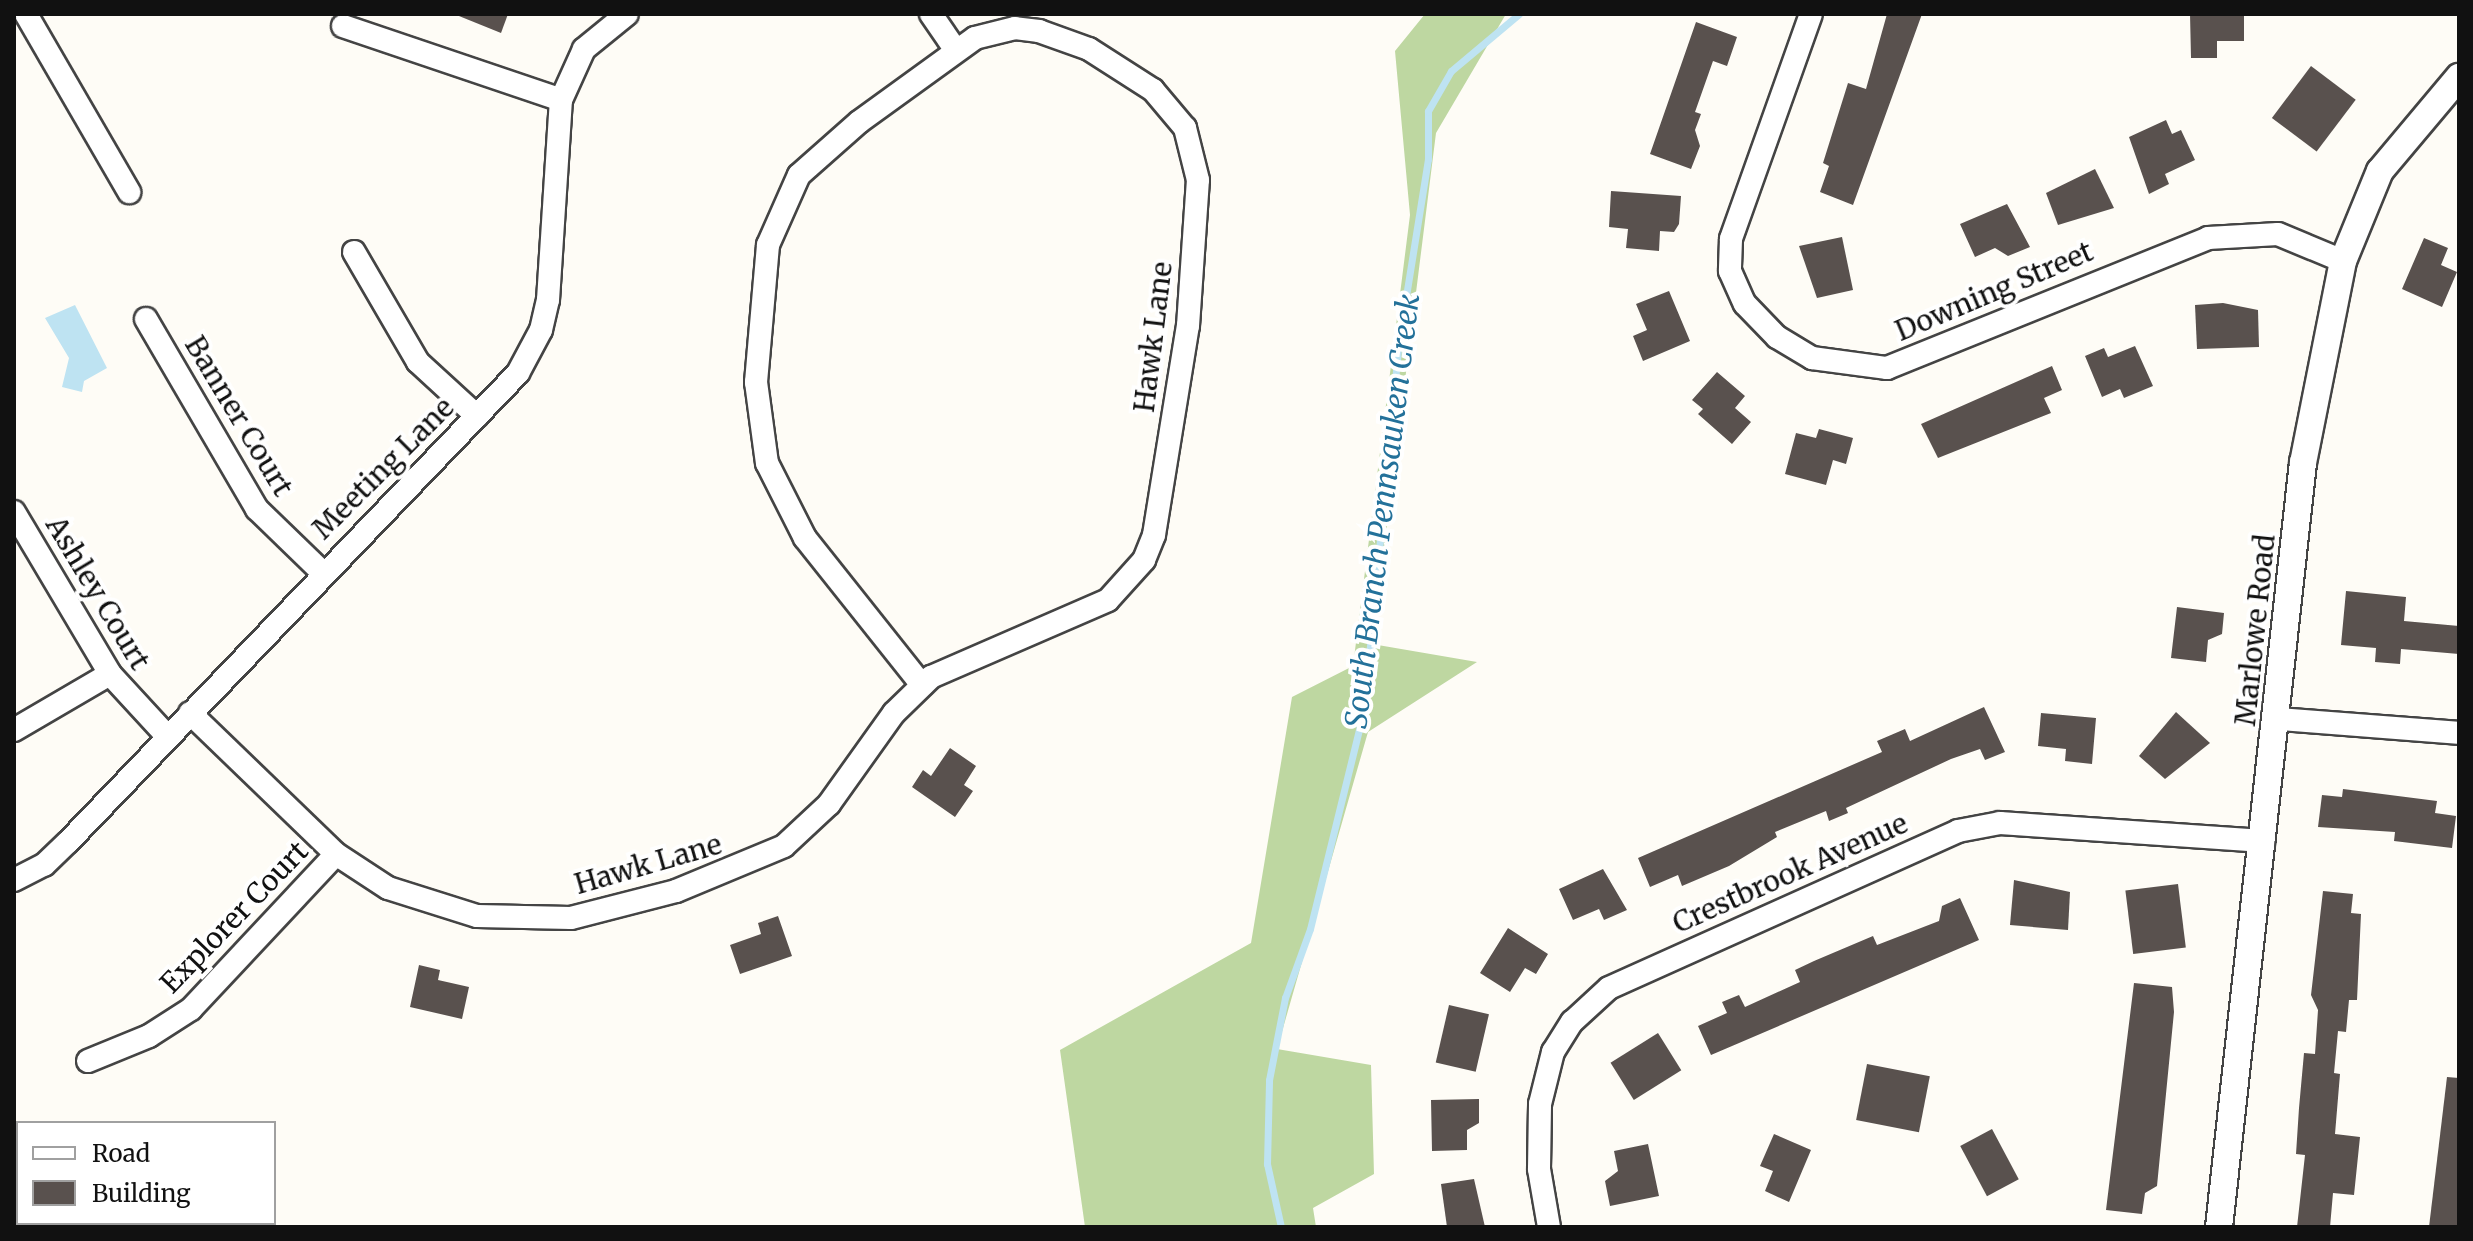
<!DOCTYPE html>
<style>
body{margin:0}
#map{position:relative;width:2473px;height:1241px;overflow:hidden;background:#fefcf6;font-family:Merriweather,serif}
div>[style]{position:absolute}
.forest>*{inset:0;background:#bed7a1}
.water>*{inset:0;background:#bee3f2}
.stream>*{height:7px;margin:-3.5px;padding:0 3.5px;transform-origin:3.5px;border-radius:3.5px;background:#bee3f2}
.building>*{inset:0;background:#59514e;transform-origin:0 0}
.roads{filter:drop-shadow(2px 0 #444) drop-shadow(-2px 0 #444) drop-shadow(0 2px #444) drop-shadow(0 -2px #444)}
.minor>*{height:22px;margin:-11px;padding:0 11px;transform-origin:11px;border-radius:11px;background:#fff}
.tertiary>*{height:26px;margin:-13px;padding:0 13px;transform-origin:13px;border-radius:13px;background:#fff}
span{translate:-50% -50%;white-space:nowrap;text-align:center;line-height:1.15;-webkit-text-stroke:8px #fff;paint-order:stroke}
.street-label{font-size:28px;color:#111}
.water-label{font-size:30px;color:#23719a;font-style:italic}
.frame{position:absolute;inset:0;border:16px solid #111;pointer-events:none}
.legend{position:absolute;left:16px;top:1121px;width:260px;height:104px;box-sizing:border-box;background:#fff;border:2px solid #a0a0a0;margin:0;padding:10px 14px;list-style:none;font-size:24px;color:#111}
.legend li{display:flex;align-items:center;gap:16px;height:40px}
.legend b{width:40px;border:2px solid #a0a0a0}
</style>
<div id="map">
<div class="forest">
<i style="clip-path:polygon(1425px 14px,1506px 14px,1436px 133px,1372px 644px,1477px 662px,1368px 732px,1277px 1049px,1371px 1065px,1374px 1174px,1313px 1208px,1316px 1227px,1085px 1227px,1060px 1050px,1251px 943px,1292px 697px,1353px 666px,1410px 215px,1395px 51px)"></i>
</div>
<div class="water">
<i style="clip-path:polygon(75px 305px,107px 368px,84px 381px,82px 392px,62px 387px,69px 358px,45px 318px)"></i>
</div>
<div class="stream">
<i style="left:1281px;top:1227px;width:65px;rotate:-102.5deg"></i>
<i style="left:1267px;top:1164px;width:84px;rotate:-88.6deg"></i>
<i style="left:1269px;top:1080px;width:84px;rotate:-79deg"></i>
<i style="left:1285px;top:998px;width:73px;rotate:-70.1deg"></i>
<i style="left:1310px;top:929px;width:227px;rotate:-76.2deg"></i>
<i style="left:1364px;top:709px;width:371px;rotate:-84.6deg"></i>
<i style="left:1399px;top:340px;width:183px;rotate:-80.9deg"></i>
<i style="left:1428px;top:159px;width:48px;rotate:-90deg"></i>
<i style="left:1428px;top:111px;width:46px;rotate:-60.1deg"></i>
<i style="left:1451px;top:71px;width:89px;rotate:-40deg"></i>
</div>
<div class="building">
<i style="clip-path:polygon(454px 14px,508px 14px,501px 33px)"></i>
<i style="clip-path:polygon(1887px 14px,1922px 14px,1853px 205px,1820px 192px,1829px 166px,1823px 163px,1848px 83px,1866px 89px)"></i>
<i style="clip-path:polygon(2190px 14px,2244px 14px,2244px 41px,2217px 41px,2217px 58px,2191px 58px)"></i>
<i style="clip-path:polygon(1696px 22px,1737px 37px,1727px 66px,1713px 61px,1695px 112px,1701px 114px,1695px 130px,1700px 146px,1691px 169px,1650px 154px)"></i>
<i style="left:2311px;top:66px;width:56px;height:65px;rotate:37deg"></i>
<i style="clip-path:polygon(2166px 120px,2172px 134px,2181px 130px,2195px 160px,2165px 174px,2169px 184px,2149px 194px,2129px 137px)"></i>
<i style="clip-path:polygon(2095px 169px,2114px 208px,2058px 225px,2046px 193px)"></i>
<i style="clip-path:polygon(1611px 191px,1681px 196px,1679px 224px,1674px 232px,1660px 231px,1659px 251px,1626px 248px,1628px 229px,1609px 227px)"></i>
<i style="clip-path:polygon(2007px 204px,2030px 247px,2008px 256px,1995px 248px,1975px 257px,1960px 224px)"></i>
<i style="clip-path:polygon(1842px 237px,1853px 290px,1817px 298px,1799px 246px)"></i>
<i style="clip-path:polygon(2424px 238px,2448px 248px,2441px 265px,2457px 272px,2442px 307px,2402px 289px)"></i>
<i style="clip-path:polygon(1669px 291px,1690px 341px,1643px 361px,1633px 336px,1647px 330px,1636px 304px)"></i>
<i style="clip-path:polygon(2223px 303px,2258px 310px,2259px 347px,2197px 349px,2195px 305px)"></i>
<i style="clip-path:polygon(2135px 346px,2153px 386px,2124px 398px,2120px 389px,2102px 397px,2085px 356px,2104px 348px,2108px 357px)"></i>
<i style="clip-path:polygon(2052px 366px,2062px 390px,2044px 398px,2051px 413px,1938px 458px,1921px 424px)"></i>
<i style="clip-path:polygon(1717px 372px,1745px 396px,1735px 408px,1751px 422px,1732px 444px,1698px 414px,1703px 409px,1692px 400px)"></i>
<i style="clip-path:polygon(1819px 429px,1853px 438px,1846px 464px,1833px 460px,1826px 485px,1785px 474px,1796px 433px,1816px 438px)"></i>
<i style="clip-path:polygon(2346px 591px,2406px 597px,2404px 621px,2459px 626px,2459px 654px,2401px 649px,2400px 664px,2375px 662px,2376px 648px,2341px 645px)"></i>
<i style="clip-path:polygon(2177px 607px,2224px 613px,2222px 634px,2208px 640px,2206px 662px,2171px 658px)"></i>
<i style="clip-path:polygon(1984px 707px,2005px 752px,1985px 760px,1980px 749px,1951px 759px,1846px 808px,1848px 813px,1829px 821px,1826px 811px,1775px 832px,1777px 837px,1729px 866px,1682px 886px,1678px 875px,1650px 887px,1638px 858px,1882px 752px,1877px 741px,1905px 729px,1910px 741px)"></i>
<i style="clip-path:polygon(2176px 712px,2210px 743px,2165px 779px,2139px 756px)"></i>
<i style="clip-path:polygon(2041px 713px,2096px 718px,2092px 764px,2065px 761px,2066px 749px,2038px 746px)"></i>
<i style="clip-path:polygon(950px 748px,976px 766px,964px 785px,973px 791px,955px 817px,912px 787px,923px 770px,931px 776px)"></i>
<i style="clip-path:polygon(2343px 789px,2437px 801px,2435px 813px,2456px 816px,2452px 848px,2394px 841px,2395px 832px,2318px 827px,2322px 795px,2342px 797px)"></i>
<i style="clip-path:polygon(1603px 869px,1627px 910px,1604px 920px,1599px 909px,1573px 920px,1559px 889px)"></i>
<i style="clip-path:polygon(2014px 880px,2070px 892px,2068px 930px,2010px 925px)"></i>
<i style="left:2178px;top:884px;width:64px;height:53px;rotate:83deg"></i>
<i style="clip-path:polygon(2323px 891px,2353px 894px,2351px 913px,2361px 914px,2357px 1000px,2349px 1000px,2346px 1032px,2338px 1031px,2334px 1073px,2340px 1074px,2335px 1134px,2360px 1137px,2354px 1195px,2333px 1193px,2330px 1227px,2297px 1227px,2305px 1155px,2296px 1154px,2299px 1108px,2304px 1053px,2315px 1054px,2318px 1010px,2311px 995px)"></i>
<i style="clip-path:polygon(1960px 898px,1979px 940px,1711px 1055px,1698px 1026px,1727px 1013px,1722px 1002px,1739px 995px,1745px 1007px,1800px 982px,1795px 970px,1814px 961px,1873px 936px,1877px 945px,1939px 921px,1942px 906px)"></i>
<i style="clip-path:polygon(778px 916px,792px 956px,740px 974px,730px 945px,761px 934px,758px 923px)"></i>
<i style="clip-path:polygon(1508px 928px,1548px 954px,1536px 974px,1525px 968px,1510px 992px,1480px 973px)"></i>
<i style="clip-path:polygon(419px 965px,440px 970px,438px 980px,469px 987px,462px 1019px,410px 1007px)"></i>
<i style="clip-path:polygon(2134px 983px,2172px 987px,2174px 1012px,2157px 1186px,2145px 1193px,2142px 1214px,2106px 1210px)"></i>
<i style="left:1449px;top:1005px;width:41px;height:59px;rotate:13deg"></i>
<i style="left:1658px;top:1033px;width:44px;height:56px;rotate:58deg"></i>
<i style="left:1867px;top:1064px;width:64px;height:57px;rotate:11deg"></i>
<i style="clip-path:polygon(2447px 1077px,2459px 1078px,2459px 1227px,2429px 1227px)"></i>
<i style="clip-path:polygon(1479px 1099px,1479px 1123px,1467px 1130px,1467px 1150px,1432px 1151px,1431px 1100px)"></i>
<i style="left:1992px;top:1129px;width:57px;height:36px;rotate:62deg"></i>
<i style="clip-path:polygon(1774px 1134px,1811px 1150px,1789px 1202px,1765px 1191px,1773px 1171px,1760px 1166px)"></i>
<i style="clip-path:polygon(1648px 1144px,1659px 1196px,1610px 1206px,1605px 1181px,1618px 1171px,1614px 1151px)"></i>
<i style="clip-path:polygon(1474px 1179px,1485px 1227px,1447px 1227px,1441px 1184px)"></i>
</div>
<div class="roads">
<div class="minor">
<i style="left:26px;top:14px;width:206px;rotate:59.9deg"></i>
<i style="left:931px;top:14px;width:42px;rotate:55.6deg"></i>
<i style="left:1811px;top:14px;width:239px;rotate:109.6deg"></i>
<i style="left:1731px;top:239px;width:32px;rotate:92deg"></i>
<i style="left:1730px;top:271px;width:36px;rotate:66deg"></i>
<i style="left:1745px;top:304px;width:46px;rotate:45.9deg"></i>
<i style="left:1777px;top:337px;width:41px;rotate:31deg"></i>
<i style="left:1812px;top:358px;width:76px;rotate:7.6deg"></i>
<i style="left:1887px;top:368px;width:346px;rotate:-22deg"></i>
<i style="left:2208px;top:238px;width:70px;rotate:-3.3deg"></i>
<i style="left:2278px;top:234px;width:70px;rotate:22.6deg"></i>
<i style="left:343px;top:26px;width:230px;rotate:18.7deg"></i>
<i style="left:354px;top:252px;width:127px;rotate:59.8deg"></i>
<i style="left:418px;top:362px;width:80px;rotate:42.5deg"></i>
<i style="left:146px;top:319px;width:220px;rotate:59.7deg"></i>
<i style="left:257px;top:509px;width:91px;rotate:44.1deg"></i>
<i style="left:14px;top:512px;width:188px;rotate:59.3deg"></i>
<i style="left:110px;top:674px;width:86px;rotate:47.4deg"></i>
<i style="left:190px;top:713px;width:203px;rotate:44deg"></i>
<i style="left:336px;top:854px;width:62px;rotate:33.2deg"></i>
<i style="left:388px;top:888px;width:93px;rotate:17.5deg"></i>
<i style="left:477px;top:916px;width:94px;rotate:1.2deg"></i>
<i style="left:571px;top:918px;width:108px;rotate:-14.4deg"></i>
<i style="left:676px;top:891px;width:117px;rotate:-22.6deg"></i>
<i style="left:784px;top:846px;width:62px;rotate:-43deg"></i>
<i style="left:829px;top:804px;width:112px;rotate:-54.5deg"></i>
<i style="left:894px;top:713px;width:52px;rotate:-44.2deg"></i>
<i style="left:931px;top:677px;width:193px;rotate:-23.5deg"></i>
<i style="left:1108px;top:600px;width:54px;rotate:-48deg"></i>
<i style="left:1144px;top:560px;width:27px;rotate:-68deg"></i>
<i style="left:1154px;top:535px;width:212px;rotate:-80.8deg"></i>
<i style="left:1188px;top:326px;width:146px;rotate:-86.1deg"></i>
<i style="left:1198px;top:180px;width:54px;rotate:-104deg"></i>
<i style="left:1185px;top:128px;width:50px;rotate:-130.1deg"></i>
<i style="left:1153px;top:90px;width:76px;rotate:-147.4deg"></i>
<i style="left:1089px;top:49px;width:53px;rotate:-160.2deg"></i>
<i style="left:1039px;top:31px;width:24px;rotate:-173deg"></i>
<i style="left:1015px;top:28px;width:41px;rotate:166deg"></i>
<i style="left:975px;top:38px;width:143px;rotate:144.1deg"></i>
<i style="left:859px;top:122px;width:80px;rotate:138.5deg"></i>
<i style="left:799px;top:175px;width:77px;rotate:113.9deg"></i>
<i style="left:768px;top:245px;width:138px;rotate:95deg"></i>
<i style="left:756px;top:382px;width:82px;rotate:82.3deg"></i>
<i style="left:767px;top:463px;width:84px;rotate:63.1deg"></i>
<i style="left:805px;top:538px;width:188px;rotate:51.5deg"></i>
<i style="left:2279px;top:719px;width:181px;rotate:4.4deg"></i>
<i style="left:14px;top:730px;width:111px;rotate:-30.3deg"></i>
<i style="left:14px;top:880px;width:34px;rotate:-27deg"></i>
<i style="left:44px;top:865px;width:33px;rotate:-44deg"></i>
<i style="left:68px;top:842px;width:650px;rotate:-46.18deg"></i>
<i style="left:518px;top:373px;width:49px;rotate:-61.9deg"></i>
<i style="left:541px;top:330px;width:31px;rotate:-77deg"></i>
<i style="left:548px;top:300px;width:200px;rotate:-86.3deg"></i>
<i style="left:561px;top:100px;width:56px;rotate:-65.7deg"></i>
<i style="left:584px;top:49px;width:55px;rotate:-39.1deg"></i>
<i style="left:88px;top:1061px;width:66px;rotate:-22.3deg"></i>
<i style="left:149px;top:1036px;width:50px;rotate:-32.7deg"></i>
<i style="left:191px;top:1009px;width:212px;rotate:-46.9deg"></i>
<i style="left:1549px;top:1227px;width:59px;rotate:-99.8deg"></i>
<i style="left:1539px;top:1169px;width:65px;rotate:-89.1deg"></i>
<i style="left:1540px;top:1104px;width:54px;rotate:-76deg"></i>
<i style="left:1553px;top:1052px;width:36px;rotate:-58deg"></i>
<i style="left:1572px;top:1022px;width:50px;rotate:-42.6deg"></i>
<i style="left:1609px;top:988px;width:383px;rotate:-24.2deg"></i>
<i style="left:1958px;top:831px;width:43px;rotate:-10.8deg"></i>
<i style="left:2000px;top:823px;width:264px;rotate:3.9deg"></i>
</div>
<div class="tertiary">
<i style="left:2219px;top:1227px;width:769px;rotate:-83.73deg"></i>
<i style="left:2303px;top:463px;width:206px;rotate:-78.8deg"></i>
<i style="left:2343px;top:261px;width:97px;rotate:-67.7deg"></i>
<i style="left:2380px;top:171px;width:123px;rotate:-50deg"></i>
</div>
</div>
<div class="street-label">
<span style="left:1994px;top:291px;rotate:-23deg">Downing Street</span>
<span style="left:1153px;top:337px;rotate:-83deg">Hawk Lane</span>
<span style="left:239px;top:416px;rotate:59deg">Banner Court</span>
<span style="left:383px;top:468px;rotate:-45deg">Meeting Lane</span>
<span style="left:98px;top:593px;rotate:59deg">Ashley Court</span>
<span style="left:2255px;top:630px;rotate:-84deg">Marlowe Road</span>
<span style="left:648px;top:864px;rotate:-16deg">Hawk Lane</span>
<span style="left:1790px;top:873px;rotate:-24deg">Crestbrook Avenue</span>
<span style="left:234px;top:917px;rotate:-46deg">Explorer Court</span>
</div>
<div class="water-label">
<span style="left:1382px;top:511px;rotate:-83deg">South Branch Pennsauken Creek</span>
</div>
<div class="frame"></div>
<ul class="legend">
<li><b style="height:10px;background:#fff"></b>Road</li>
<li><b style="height:22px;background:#59514e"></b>Building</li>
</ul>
</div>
